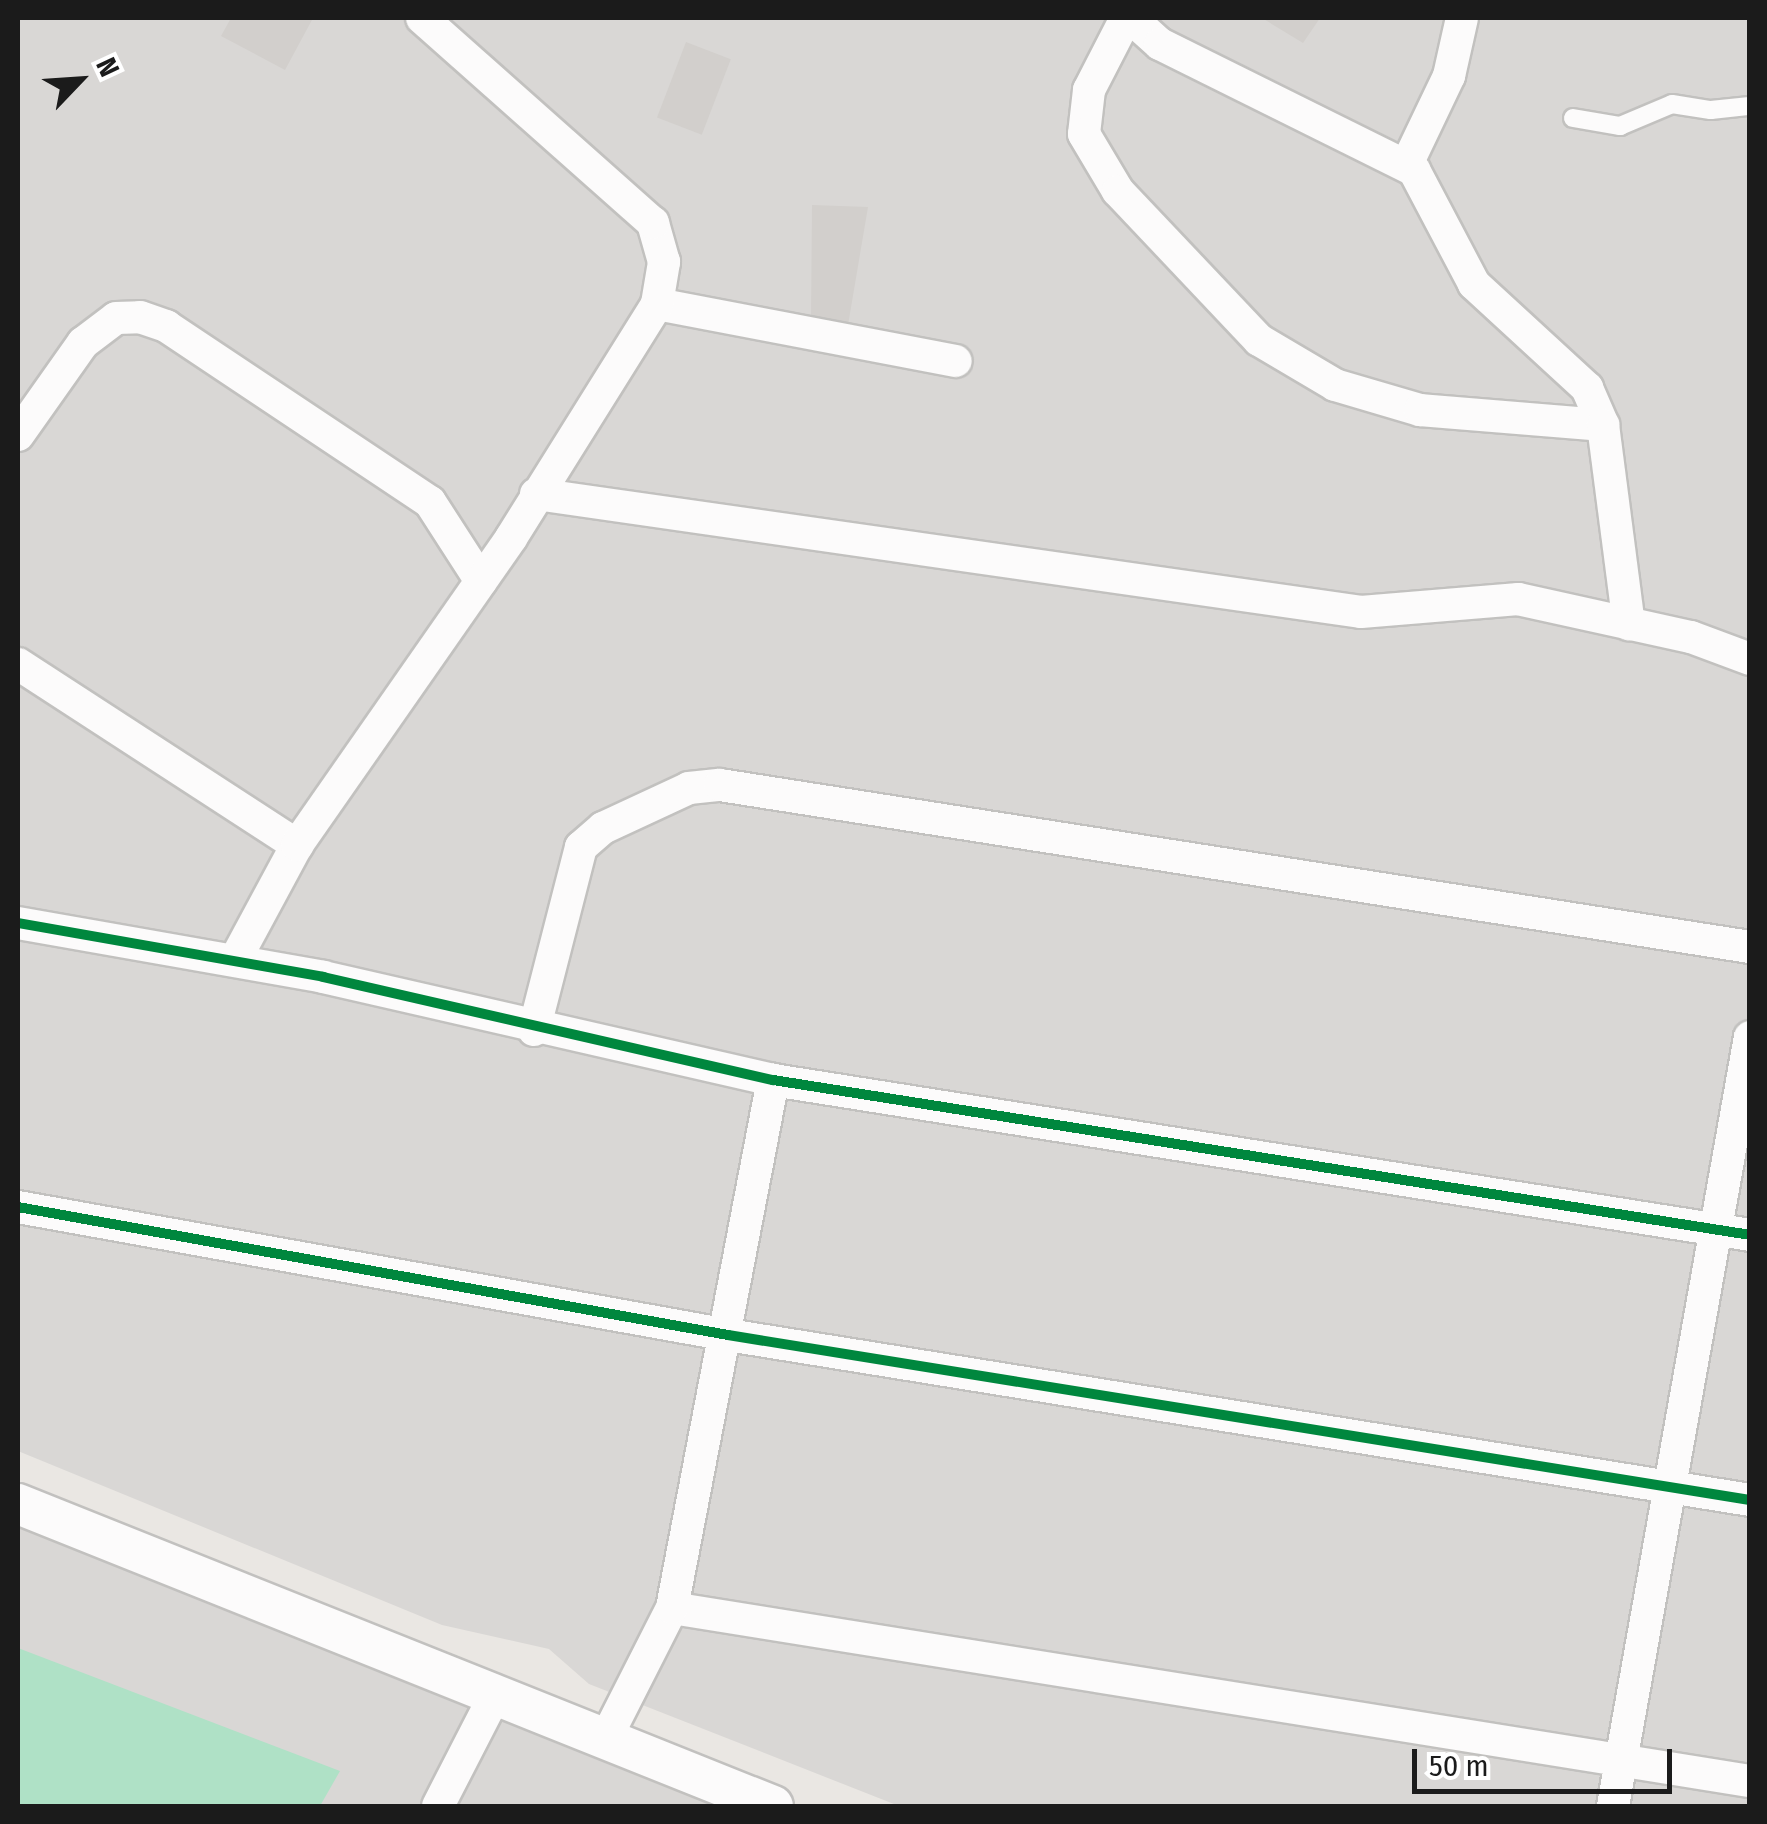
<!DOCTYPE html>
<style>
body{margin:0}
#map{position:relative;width:1767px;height:1824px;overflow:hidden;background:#eae7e3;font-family:"Fira Sans Condensed",sans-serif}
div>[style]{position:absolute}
.residential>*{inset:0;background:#d9d7d5}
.pitch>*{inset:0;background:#afe1c6}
.building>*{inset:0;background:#d2cfcc;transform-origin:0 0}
.roads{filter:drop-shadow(2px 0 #c2c1bf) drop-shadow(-2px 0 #c2c1bf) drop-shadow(0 2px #c2c1bf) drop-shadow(0 -2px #c2c1bf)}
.service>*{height:18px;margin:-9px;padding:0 9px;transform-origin:9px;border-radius:9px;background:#fcfbfb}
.minor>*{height:32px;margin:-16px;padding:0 16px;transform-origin:16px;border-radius:16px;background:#fcfbfb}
.tertiary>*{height:40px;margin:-20px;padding:0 20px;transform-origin:20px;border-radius:20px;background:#fcfbfb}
.cycleway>*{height:10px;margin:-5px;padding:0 5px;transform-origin:5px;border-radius:5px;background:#00873e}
span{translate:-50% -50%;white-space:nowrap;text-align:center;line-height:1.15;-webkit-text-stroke:8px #fff;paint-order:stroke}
.frame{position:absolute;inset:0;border:20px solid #1b1b1b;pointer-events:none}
.north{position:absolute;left:30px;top:30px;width:100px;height:100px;-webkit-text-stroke:8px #fff;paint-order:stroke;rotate:65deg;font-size:28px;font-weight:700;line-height:40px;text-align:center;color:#1b1b1b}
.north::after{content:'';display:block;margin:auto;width:35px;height:45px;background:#1b1b1b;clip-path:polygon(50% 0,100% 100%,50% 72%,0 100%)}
.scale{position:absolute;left:1412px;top:1749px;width:260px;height:45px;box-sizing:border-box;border:5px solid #1b1b1b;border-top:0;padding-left:12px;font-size:30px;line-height:35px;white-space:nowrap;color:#1b1b1b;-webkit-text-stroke:8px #fff;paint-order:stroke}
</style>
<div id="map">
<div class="residential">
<i style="clip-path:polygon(18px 18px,1749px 18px,1749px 1806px,899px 1806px,589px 1684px,549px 1649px,442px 1625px,18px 1451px)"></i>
<i style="clip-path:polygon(18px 1503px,447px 1684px,668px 1787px,723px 1806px,18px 1806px)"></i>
</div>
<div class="pitch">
<i style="clip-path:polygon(18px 1648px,340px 1771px,320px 1806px,18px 1806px)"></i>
</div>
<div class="building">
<i style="clip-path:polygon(231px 18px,313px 18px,285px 70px,221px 36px)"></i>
<i style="clip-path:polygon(1262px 18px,1320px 18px,1303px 43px)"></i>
<i style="left:686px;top:42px;width:48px;height:81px;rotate:21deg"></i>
<i style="clip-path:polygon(812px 205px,868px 207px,847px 331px,811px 321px)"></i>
</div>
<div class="roads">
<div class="service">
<i style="left:1573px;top:118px;width:48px;rotate:9.7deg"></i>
<i style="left:1620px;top:126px;width:56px;rotate:-22.9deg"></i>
<i style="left:1672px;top:104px;width:39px;rotate:9deg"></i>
<i style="left:1711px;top:110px;width:39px;rotate:-6deg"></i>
</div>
<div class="minor">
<i style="left:1126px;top:18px;width:81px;rotate:117.2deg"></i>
<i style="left:1089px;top:90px;width:44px;rotate:96.5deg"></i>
<i style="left:1084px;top:134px;width:66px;rotate:59.2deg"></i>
<i style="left:1118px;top:191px;width:205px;rotate:46.6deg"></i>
<i style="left:1259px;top:340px;width:88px;rotate:30.6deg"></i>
<i style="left:1335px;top:385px;width:89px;rotate:16.4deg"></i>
<i style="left:1420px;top:410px;width:184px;rotate:4.7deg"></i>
<i style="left:1131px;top:18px;width:39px;rotate:42deg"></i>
<i style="left:1160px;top:44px;width:284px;rotate:26.4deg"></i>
<i style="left:1414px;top:170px;width:129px;rotate:62.2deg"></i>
<i style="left:1474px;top:284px;width:154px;rotate:42.6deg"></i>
<i style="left:1587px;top:388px;width:40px;rotate:66.6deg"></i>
<i style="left:1603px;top:425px;width:201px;rotate:82.6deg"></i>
<i style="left:1407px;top:164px;width:98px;rotate:-64.5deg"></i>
<i style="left:1449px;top:76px;width:59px;rotate:-77.4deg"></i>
<i style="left:657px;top:304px;width:304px;rotate:10.8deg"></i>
<i style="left:18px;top:435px;width:113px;rotate:-54.8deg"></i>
<i style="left:83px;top:343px;width:41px;rotate:-37.1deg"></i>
<i style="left:116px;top:318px;width:24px;rotate:-2deg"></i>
<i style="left:140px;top:317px;width:28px;rotate:19deg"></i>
<i style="left:166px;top:326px;width:317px;rotate:33.7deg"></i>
<i style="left:430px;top:502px;width:94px;rotate:57.2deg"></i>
<i style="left:536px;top:494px;width:833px;rotate:8.14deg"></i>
<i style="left:1361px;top:612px;width:158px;rotate:-4.7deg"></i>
<i style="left:1518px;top:599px;width:177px;rotate:12.4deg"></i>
<i style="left:1691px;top:637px;width:63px;rotate:20.4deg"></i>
<i style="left:18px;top:664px;width:333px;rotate:33deg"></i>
<i style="left:18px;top:923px;width:310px;rotate:10deg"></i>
<i style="left:323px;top:977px;width:462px;rotate:12.9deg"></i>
<i style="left:773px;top:1080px;width:989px;rotate:9.01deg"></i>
<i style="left:235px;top:960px;width:131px;rotate:-61.7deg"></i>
<i style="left:297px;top:845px;width:374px;rotate:-55.1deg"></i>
<i style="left:511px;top:538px;width:276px;rotate:-58deg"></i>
<i style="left:657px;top:304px;width:43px;rotate:-80.5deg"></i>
<i style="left:664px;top:262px;width:41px;rotate:-105.8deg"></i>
<i style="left:653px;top:223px;width:309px;rotate:-138.4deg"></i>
<i style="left:534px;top:1030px;width:189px;rotate:-75.6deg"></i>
<i style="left:581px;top:847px;width:29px;rotate:-41deg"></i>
<i style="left:603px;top:828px;width:95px;rotate:-24.9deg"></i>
<i style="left:689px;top:788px;width:31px;rotate:-6deg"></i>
<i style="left:720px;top:785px;width:1043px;rotate:8.94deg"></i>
<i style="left:18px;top:1207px;width:721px;rotate:10.22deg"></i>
<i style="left:728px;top:1335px;width:1035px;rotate:9.17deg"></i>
<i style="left:672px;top:1608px;width:1092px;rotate:9.12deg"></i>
<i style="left:605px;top:1740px;width:148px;rotate:-63.1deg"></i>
<i style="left:672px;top:1608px;width:538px;rotate:-79.17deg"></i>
<i style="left:438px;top:1806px;width:125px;rotate:-62.8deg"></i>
<i style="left:1613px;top:1806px;width:781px;rotate:-79.9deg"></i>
</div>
<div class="tertiary">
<i style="left:18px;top:1504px;width:813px;rotate:21.8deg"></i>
</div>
</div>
<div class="cycleway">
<i style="left:18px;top:923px;width:310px;rotate:10deg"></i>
<i style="left:323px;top:977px;width:462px;rotate:12.9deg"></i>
<i style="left:773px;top:1080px;width:989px;rotate:9.01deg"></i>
<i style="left:18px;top:1207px;width:721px;rotate:10.22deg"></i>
<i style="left:728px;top:1335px;width:1035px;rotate:9.17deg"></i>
</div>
<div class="frame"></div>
<div class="north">N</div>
<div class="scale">50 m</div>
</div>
